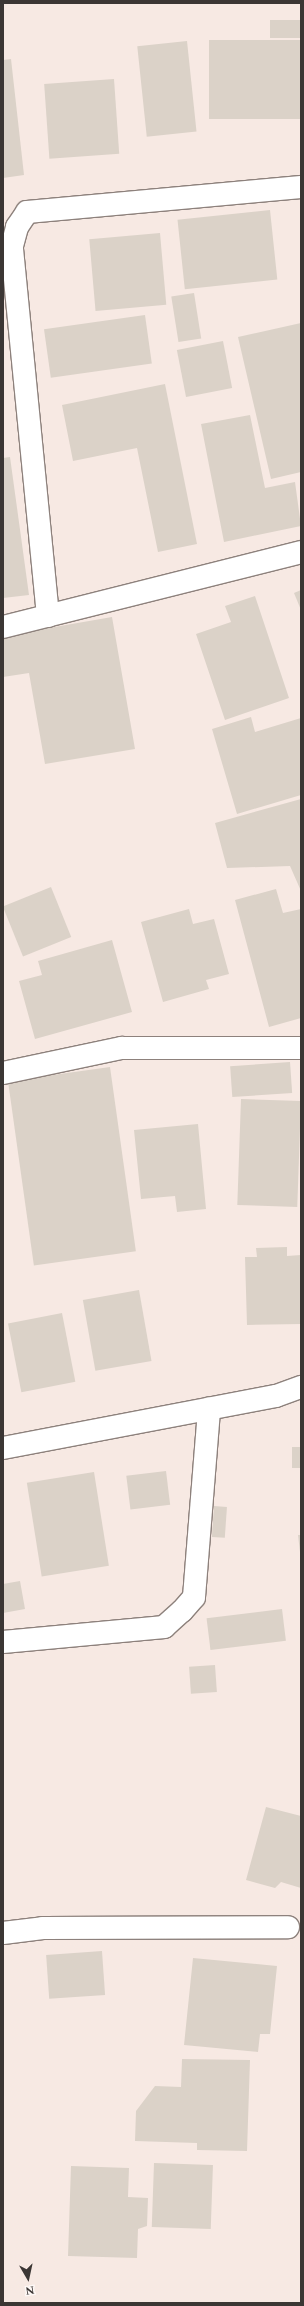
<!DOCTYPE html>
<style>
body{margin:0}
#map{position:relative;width:304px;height:2306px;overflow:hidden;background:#f7e9e3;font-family:Spectral,serif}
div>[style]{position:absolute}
.building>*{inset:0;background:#dbd2c8;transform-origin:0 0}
.roads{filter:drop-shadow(1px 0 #8d817c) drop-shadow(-1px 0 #8d817c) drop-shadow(0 1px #8d817c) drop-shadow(0 -1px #8d817c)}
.minor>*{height:22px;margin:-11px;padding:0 11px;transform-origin:11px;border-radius:11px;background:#fff}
span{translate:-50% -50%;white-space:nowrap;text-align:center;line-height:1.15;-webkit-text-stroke:3.5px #fef8f6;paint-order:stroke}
.frame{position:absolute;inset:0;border:4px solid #3b3634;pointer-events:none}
.north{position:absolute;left:8px;top:2258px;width:40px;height:40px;-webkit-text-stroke:3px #fef8f6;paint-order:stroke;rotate:171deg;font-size:11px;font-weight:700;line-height:16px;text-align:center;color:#3b3634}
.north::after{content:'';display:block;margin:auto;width:14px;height:18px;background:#3b3634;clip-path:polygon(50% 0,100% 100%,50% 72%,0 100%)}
</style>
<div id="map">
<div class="building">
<i style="left:301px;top:20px;width:18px;height:31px;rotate:90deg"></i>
<i style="left:301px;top:40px;width:79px;height:92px;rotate:90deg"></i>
<i style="left:187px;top:41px;width:91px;height:50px;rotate:84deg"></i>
<i style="clip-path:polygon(11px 59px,24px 175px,3px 178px,3px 60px)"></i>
<i style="left:114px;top:79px;width:75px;height:70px;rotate:86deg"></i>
<i style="left:270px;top:210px;width:70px;height:93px;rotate:84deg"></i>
<i style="left:160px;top:233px;width:72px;height:71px;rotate:85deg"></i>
<i style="left:194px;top:293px;width:46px;height:23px;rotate:81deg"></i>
<i style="left:145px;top:315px;width:49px;height:102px;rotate:82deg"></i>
<i style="clip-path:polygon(301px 323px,301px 472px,271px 479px,238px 337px)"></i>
<i style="left:223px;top:341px;width:48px;height:47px;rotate:79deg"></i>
<i style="clip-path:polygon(165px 384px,197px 544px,158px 552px,137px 448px,73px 461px,62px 405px)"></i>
<i style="clip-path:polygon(250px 415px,265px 488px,295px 482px,301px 526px,224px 542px,201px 424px)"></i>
<i style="clip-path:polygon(10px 457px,29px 595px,3px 598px,3px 458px)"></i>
<i style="clip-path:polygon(301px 590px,301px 610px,294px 593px)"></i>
<i style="clip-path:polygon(255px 596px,289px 698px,225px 720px,196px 634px,231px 622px,225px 606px)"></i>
<i style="clip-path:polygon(112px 617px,135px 749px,45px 764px,29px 673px,3px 677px,3px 636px)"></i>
<i style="clip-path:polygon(251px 717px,255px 732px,301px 718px,301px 795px,237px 814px,212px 729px)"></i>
<i style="clip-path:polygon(301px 799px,301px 891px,290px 866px,227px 868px,215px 823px)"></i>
<i style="left:51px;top:887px;width:54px;height:52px;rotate:68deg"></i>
<i style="clip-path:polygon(276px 889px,283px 913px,301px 909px,301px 1018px,269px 1027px,235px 900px)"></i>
<i style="clip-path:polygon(189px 909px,193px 924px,214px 919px,229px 974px,206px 980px,209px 989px,163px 1002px,141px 922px)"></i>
<i style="clip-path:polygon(112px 940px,132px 1012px,35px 1039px,19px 981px,42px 975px,38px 961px)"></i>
<i style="left:290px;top:1062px;width:31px;height:60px;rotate:86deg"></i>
<i style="left:110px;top:1067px;width:186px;height:103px;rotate:82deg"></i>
<i style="left:241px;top:1099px;width:60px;height:106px;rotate:2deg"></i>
<i style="clip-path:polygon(198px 1124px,206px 1209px,177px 1212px,175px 1196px,141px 1199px,134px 1130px)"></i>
<i style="clip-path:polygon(287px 1247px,287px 1256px,301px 1255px,301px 1324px,247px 1325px,245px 1257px,257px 1257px,256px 1248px)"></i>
<i style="left:139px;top:1290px;width:72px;height:57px;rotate:80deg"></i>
<i style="left:62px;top:1313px;width:70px;height:55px;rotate:79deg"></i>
<i style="left:301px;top:1447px;width:21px;height:9px;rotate:90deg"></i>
<i style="left:166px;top:1471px;width:34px;height:40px;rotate:83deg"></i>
<i style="left:94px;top:1472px;width:95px;height:68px;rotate:81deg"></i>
<i style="left:214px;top:1506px;width:13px;height:31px;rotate:4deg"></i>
<i style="clip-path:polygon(298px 1535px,301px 1535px,301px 1552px,300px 1552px)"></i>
<i style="clip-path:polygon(20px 1581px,25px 1609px,3px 1613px,3px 1584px)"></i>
<i style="left:282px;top:1609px;width:32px;height:76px;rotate:83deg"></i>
<i style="left:215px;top:1665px;width:27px;height:26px;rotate:86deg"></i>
<i style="clip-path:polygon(266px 1807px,301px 1816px,301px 1888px,281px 1882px,275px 1888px,246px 1880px)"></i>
<i style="left:102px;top:1951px;width:44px;height:56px;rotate:86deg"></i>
<i style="clip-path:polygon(193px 1958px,277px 1966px,270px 2034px,260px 2034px,258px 2052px,184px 2045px)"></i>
<i style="clip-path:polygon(182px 2059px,250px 2060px,247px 2151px,197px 2150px,197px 2143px,135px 2141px,136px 2111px,155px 2086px,181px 2087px)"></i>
<i style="left:154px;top:2163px;width:59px;height:64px;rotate:2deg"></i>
<i style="clip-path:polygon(71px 2166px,129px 2168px,128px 2197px,148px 2198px,147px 2226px,138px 2229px,137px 2258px,68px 2256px)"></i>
</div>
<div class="roads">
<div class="minor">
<i style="left:48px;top:616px;width:372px;rotate:-95.6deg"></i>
<i style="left:12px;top:246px;width:20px;rotate:-75deg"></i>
<i style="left:17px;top:227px;width:18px;rotate:-56deg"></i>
<i style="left:27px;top:212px;width:275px;rotate:-5.2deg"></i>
<i style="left:3px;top:627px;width:307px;rotate:-14.1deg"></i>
<i style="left:3px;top:1073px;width:122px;rotate:-11.9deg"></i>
<i style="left:122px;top:1048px;width:179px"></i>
<i style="left:3px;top:1448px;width:278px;rotate:-10.8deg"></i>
<i style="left:276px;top:1396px;width:27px;rotate:-20deg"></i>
<i style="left:3px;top:1642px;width:162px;rotate:-5.3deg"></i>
<i style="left:164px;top:1627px;width:24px;rotate:-42deg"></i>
<i style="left:182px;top:1611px;width:18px;rotate:-49deg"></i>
<i style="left:194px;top:1597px;width:189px;rotate:-85.4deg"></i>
<i style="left:3px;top:1933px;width:40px;rotate:-7.1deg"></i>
<i style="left:43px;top:1928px;width:245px;rotate:-0.2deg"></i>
</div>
</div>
<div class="frame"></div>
<div class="north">N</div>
</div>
